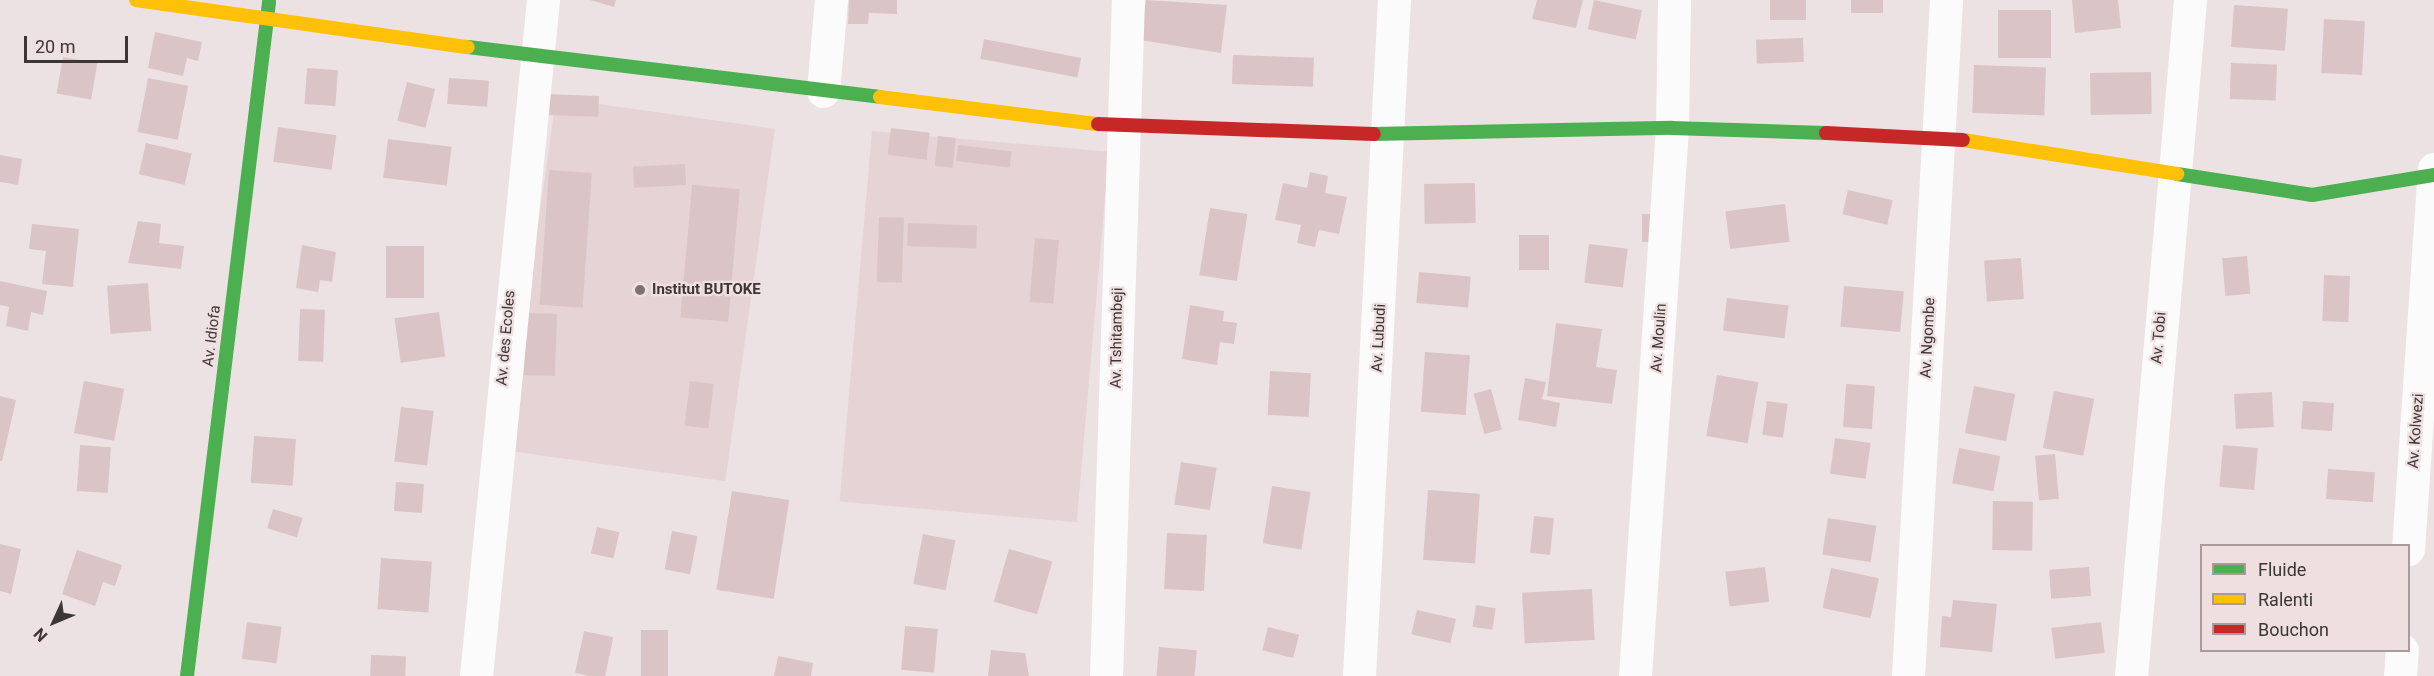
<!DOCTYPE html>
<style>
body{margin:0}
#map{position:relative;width:2434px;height:676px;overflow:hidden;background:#ece2e4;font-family:Roboto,sans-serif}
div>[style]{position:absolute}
.built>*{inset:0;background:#e6d3d5;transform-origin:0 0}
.building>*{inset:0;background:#dbc4c6;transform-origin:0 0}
.street>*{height:33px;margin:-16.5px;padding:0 16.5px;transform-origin:16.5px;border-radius:16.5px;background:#fcfbfb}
.fast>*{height:14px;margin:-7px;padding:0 7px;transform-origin:7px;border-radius:7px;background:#4caf50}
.slow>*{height:14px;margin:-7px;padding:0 7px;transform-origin:7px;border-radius:7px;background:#ffc107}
.jam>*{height:14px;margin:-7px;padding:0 7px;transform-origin:7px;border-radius:7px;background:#c62828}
.dots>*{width:16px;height:16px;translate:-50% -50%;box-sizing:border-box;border:3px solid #efdfe0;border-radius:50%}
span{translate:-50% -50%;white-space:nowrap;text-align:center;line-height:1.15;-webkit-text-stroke:4.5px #efdfe0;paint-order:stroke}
.poi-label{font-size:15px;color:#3c3636;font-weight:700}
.left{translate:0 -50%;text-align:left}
.street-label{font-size:15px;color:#3c3636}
.legend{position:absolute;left:2200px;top:544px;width:210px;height:108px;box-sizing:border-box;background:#efdfe0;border:2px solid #a79b9c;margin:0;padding:8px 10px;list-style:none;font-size:18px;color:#3c3636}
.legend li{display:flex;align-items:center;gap:12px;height:30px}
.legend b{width:30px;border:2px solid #a79b9c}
.north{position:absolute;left:24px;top:592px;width:60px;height:60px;-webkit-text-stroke:4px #efdfe0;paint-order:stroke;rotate:226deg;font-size:16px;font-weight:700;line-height:24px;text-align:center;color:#3c3636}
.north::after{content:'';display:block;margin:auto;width:21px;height:27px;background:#3c3636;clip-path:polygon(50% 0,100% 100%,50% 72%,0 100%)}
.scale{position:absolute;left:24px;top:36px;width:104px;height:27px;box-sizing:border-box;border:3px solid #3c3636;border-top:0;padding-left:8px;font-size:18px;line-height:21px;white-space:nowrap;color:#3c3636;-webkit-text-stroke:4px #efdfe0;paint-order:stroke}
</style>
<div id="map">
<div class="built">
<i style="left:556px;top:98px;width:221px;height:356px;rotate:8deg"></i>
<i style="left:872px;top:131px;width:238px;height:372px;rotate:5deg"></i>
</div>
<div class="building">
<i style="clip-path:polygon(590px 0,616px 0,614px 7px)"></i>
<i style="clip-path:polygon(849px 0,897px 0,897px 14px,869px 13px,868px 24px,848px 24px)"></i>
<i style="clip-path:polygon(1146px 0,1227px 5px,1221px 53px,1140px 40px)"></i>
<i style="clip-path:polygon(1537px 0,1583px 0,1576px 28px,1532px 19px)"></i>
<i style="left:1594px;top:0;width:49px;height:30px;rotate:12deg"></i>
<i style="left:1770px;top:0;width:36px;height:20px"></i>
<i style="left:1851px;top:0;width:32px;height:13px"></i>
<i style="clip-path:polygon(2072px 0,2118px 0,2121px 28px,2075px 33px)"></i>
<i style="left:2234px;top:5px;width:54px;height:42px;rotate:4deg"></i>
<i style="left:1998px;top:10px;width:53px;height:48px"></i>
<i style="left:2324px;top:19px;width:41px;height:54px;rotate:3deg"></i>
<i style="clip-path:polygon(155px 32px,202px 42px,198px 61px,187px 58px,183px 76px,148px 68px)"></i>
<i style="left:1803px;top:38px;width:24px;height:47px;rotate:88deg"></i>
<i style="left:984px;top:39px;width:99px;height:20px;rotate:11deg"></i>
<i style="left:1233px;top:55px;width:81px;height:29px;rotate:2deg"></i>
<i style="left:63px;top:57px;width:35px;height:37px;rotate:10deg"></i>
<i style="left:2231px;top:63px;width:46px;height:36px;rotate:2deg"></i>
<i style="left:1974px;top:65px;width:72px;height:48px;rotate:2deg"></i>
<i style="left:307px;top:68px;width:31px;height:36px;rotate:4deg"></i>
<i style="left:2151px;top:72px;width:42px;height:61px;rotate:89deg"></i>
<i style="left:148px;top:78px;width:41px;height:55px;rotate:11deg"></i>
<i style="left:449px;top:78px;width:40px;height:26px;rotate:4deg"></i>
<i style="left:407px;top:82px;width:29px;height:40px;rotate:14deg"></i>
<i style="left:545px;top:94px;width:54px;height:21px;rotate:2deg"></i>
<i style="left:278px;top:127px;width:59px;height:35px;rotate:8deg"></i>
<i style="left:891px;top:128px;width:39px;height:27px;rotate:7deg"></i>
<i style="left:938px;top:136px;width:18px;height:30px;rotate:6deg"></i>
<i style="left:388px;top:139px;width:64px;height:39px;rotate:7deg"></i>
<i style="left:146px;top:143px;width:47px;height:32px;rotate:13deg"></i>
<i style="left:958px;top:145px;width:54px;height:16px;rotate:7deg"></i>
<i style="clip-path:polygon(0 155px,22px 159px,18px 185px,0 182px)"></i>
<i style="left:685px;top:164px;width:21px;height:52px;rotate:87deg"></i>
<i style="left:549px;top:170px;width:43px;height:135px;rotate:4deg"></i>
<i style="clip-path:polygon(1310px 172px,1328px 176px,1325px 193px,1347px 197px,1339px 234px,1319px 230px,1315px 247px,1297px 243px,1301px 225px,1275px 220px,1283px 183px,1307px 188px)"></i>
<i style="left:1475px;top:183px;width:40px;height:51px;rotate:89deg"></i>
<i style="left:692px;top:185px;width:48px;height:133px;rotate:5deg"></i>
<i style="left:1848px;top:190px;width:46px;height:25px;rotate:13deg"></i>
<i style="left:1785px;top:204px;width:38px;height:60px;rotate:83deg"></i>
<i style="left:1210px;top:208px;width:38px;height:68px;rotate:9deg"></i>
<i style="left:1642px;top:214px;width:17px;height:28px"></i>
<i style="left:879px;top:217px;width:25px;height:65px;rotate:2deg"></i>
<i style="clip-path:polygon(138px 221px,161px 224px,159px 243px,184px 246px,181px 269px,128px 263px)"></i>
<i style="left:908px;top:223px;width:69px;height:23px;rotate:2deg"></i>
<i style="clip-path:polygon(32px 224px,79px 229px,73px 287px,42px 284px,46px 251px,29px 249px)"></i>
<i style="left:1519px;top:235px;width:30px;height:35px"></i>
<i style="left:1035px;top:238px;width:24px;height:64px;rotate:5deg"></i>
<i style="left:1589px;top:244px;width:39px;height:39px;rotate:7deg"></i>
<i style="clip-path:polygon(302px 245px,336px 252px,332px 282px,320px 280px,318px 292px,296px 288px)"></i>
<i style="left:386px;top:246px;width:38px;height:52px"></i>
<i style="left:2247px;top:256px;width:38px;height:25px;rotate:85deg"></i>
<i style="left:2021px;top:258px;width:41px;height:37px;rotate:86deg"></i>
<i style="left:1419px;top:272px;width:52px;height:31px;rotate:5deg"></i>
<i style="left:2324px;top:275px;width:26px;height:46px;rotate:2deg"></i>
<i style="clip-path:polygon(0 281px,47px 291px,43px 315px,31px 312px,28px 331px,6px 326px,9px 307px,0 305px)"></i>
<i style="left:148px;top:283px;width:48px;height:41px;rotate:86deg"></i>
<i style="left:1844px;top:286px;width:60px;height:41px;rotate:5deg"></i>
<i style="left:1727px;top:298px;width:62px;height:33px;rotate:7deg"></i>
<i style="clip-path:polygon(1190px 305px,1224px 311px,1223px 321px,1237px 323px,1234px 344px,1220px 342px,1217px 365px,1182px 359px)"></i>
<i style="left:300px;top:309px;width:25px;height:52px;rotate:2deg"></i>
<i style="left:439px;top:312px;width:45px;height:45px;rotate:82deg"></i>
<i style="left:526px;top:313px;width:31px;height:62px;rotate:2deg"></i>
<i style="clip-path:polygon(1556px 323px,1602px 329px,1596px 367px,1617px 370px,1612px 404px,1547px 396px)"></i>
<i style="left:1425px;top:352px;width:45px;height:60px;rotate:4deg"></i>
<i style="left:1270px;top:371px;width:41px;height:44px;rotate:3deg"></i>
<i style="left:1717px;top:375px;width:42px;height:62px;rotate:10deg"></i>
<i style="clip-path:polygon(1525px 378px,1546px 382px,1542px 399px,1560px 403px,1556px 427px,1518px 420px)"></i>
<i style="left:84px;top:381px;width:41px;height:53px;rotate:11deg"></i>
<i style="left:690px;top:381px;width:24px;height:45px;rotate:7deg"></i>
<i style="left:1846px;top:384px;width:29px;height:43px;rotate:4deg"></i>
<i style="left:1974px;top:386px;width:42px;height:48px;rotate:11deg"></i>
<i style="left:1491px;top:389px;width:42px;height:18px;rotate:75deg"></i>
<i style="left:2054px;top:391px;width:41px;height:58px;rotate:11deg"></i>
<i style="left:2272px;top:392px;width:35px;height:38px;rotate:87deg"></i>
<i style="clip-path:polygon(0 396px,16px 400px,2px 461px,0 461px)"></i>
<i style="left:1767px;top:401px;width:21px;height:34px;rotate:8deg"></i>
<i style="left:2303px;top:401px;width:31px;height:28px;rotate:4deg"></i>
<i style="left:401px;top:407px;width:33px;height:55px;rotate:7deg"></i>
<i style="left:254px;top:436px;width:42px;height:47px;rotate:4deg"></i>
<i style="left:1835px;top:438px;width:36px;height:36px;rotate:8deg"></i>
<i style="left:80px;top:445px;width:31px;height:46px;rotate:4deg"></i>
<i style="left:2223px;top:445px;width:35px;height:42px;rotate:5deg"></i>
<i style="left:1959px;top:448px;width:42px;height:36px;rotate:11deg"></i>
<i style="left:2055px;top:454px;width:45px;height:20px;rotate:85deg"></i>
<i style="left:1181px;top:462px;width:36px;height:43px;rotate:9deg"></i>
<i style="left:2328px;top:469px;width:47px;height:30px;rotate:4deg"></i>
<i style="left:396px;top:482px;width:28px;height:29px;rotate:4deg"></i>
<i style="left:1272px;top:486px;width:39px;height:58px;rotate:9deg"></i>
<i style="left:1428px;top:490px;width:52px;height:70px;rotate:4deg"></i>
<i style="left:732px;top:491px;width:58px;height:100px;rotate:9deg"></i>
<i style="left:1993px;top:501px;width:40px;height:49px;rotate:1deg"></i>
<i style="left:273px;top:509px;width:31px;height:20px;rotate:17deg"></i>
<i style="left:1534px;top:516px;width:20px;height:37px;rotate:6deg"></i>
<i style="left:1828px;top:518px;width:49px;height:37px;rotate:9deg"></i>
<i style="left:597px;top:527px;width:23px;height:27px;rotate:13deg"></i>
<i style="left:672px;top:531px;width:26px;height:39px;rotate:11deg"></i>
<i style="left:1167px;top:533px;width:40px;height:56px;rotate:3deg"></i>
<i style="left:923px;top:534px;width:33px;height:51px;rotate:11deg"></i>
<i style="clip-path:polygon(0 544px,21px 549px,11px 594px,0 591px)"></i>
<i style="left:1009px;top:549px;width:45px;height:55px;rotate:16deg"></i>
<i style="clip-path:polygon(77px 550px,122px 565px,115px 586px,103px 582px,95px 606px,62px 594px)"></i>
<i style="left:381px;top:558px;width:51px;height:51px;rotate:4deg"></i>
<i style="left:1765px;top:567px;width:35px;height:40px;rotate:83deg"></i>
<i style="left:2089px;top:567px;width:29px;height:40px;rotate:86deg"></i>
<i style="left:1831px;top:568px;width:49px;height:41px;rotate:12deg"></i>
<i style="left:1592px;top:589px;width:51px;height:70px;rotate:87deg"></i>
<i style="clip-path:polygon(1953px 600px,1997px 604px,1992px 652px,1940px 647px,1942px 616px,1951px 617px)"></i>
<i style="left:1476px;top:605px;width:20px;height:22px;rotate:9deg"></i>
<i style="left:1417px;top:610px;width:40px;height:25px;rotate:13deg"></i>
<i style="left:247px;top:622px;width:35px;height:37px;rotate:8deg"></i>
<i style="left:2101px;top:622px;width:31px;height:50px;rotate:83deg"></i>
<i style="left:905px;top:626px;width:33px;height:44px;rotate:5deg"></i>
<i style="left:1268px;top:627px;width:32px;height:24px;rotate:14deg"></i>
<i style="left:641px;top:630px;width:27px;height:46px"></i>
<i style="left:584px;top:631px;width:30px;height:43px;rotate:12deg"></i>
<i style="left:1159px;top:647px;width:38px;height:29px;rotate:5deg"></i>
<i style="clip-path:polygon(991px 650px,1025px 653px,1029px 676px,988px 676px)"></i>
<i style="left:371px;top:655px;width:35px;height:21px;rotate:2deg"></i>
<i style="clip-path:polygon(778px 656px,813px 663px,811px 676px,774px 676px)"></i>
</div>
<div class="street">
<i style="left:823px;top:91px;width:91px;rotate:-85deg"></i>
<i style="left:2408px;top:549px;width:381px;rotate:-86.1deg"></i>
<i style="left:476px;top:676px;width:679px;rotate:-84.34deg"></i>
<i style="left:1106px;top:676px;width:676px;rotate:-88.14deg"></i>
<i style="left:1359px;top:676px;width:677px;rotate:-87.04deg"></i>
<i style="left:1635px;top:676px;width:549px;rotate:-86.14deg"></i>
<i style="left:1672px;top:128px;width:128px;rotate:-89.1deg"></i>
<i style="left:1908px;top:676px;width:677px;rotate:-86.78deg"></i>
<i style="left:2131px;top:676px;width:679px;rotate:-85.01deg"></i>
<i style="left:2400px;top:676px;width:26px;rotate:-86deg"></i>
</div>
<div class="fast">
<i style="left:468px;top:47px;width:415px;rotate:6.9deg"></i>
<i style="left:1374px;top:134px;width:298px;rotate:-1.2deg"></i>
<i style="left:1672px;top:128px;width:154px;rotate:1.9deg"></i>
<i style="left:2177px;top:174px;width:137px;rotate:8.8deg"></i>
<i style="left:2312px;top:195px;width:124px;rotate:-9.3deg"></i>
<i style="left:187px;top:676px;width:679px;rotate:-83.06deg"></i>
</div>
<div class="slow">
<i style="left:136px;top:0;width:335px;rotate:8.1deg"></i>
<i style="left:880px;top:97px;width:220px;rotate:7.1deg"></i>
<i style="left:1963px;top:140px;width:217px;rotate:9deg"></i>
</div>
<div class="jam">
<i style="left:1098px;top:124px;width:276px;rotate:2.1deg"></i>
<i style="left:1826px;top:133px;width:137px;rotate:2.9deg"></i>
</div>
<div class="dots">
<i style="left:640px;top:290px;background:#7a7273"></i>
</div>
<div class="poi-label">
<span class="left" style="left:652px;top:290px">Institut BUTOKE</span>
</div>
<div class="street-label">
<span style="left:212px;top:336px;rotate:-83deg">Av. Idiofa</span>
<span style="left:506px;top:338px;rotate:-85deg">Av. des Ecoles</span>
<span style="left:1117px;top:338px;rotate:-89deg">Av. Tshitambeji</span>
<span style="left:1379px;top:338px;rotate:-87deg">Av. Lubudi</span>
<span style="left:1659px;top:338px;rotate:-86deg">Av. Moulin</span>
<span style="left:1928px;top:338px;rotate:-87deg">Av. Ngombe</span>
<span style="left:2159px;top:338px;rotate:-85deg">Av. Tobi</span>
<span style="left:2416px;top:431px;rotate:-86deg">Av. Kolwezi</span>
</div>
<ul class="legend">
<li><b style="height:8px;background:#4caf50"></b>Fluide</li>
<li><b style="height:8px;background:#ffc107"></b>Ralenti</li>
<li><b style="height:8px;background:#c62828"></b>Bouchon</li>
</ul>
<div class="north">N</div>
<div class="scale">20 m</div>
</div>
